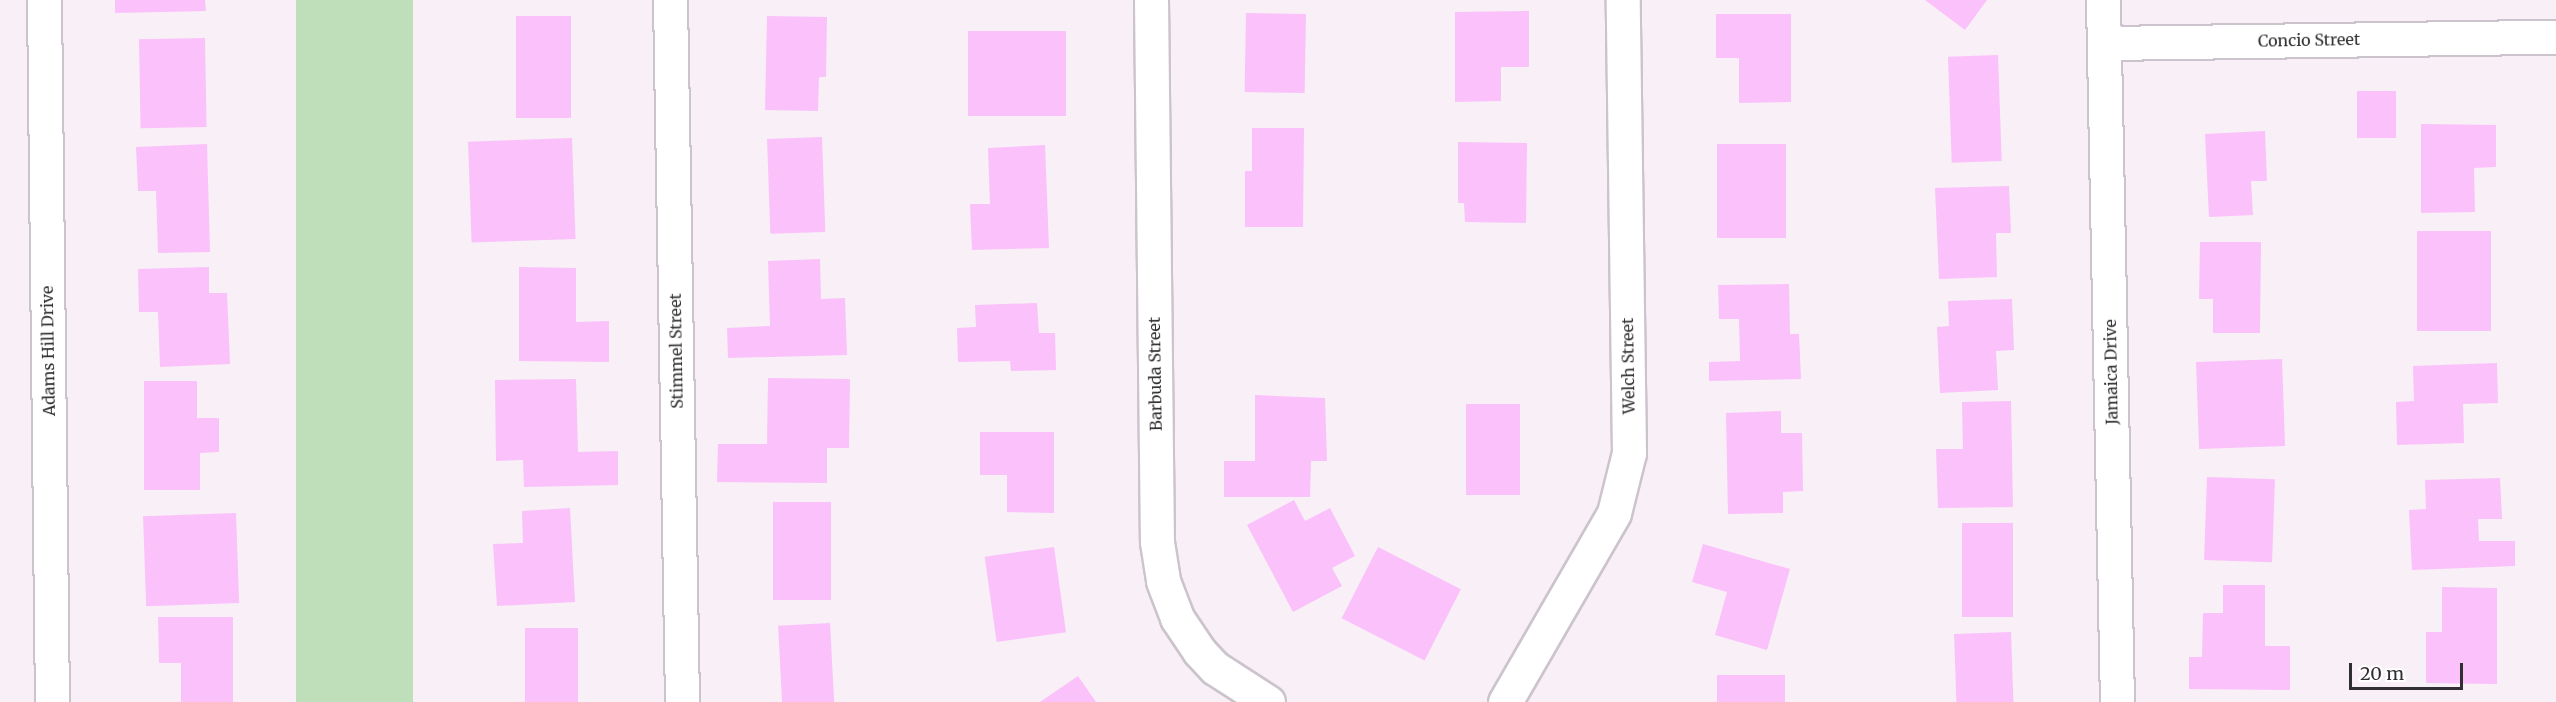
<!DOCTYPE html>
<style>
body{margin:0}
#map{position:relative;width:2556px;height:702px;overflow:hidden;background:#f8eff7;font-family:Merriweather,serif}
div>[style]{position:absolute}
.green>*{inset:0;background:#bedfb9;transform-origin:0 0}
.building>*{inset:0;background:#fbc1fa;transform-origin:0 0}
.roads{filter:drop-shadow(2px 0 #ccc4cc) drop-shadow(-2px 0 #ccc4cc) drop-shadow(0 2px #ccc4cc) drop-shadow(0 -2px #ccc4cc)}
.minor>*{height:33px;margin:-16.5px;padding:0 16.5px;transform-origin:16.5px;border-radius:16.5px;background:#fff}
span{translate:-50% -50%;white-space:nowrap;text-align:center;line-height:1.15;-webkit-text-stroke:4.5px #fff;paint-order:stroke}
.street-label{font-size:16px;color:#312e31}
.scale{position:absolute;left:2349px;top:663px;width:114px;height:27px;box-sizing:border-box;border:3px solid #312e31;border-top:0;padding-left:8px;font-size:18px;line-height:21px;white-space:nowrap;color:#312e31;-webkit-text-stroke:4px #fff;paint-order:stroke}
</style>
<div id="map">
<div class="green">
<i style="left:296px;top:0;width:117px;height:702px"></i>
</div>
<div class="building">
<i style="clip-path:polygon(115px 0,205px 0,206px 11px,115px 13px)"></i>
<i style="clip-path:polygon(1925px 0,1987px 0,1965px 30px)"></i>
<i style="clip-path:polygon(1529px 11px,1529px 67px,1501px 67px,1501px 101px,1455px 102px,1455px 12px)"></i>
<i style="left:1246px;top:13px;width:60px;height:79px;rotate:1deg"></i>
<i style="clip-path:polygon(1716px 14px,1791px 14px,1791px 102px,1739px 103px,1739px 58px,1716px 58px)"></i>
<i style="left:516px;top:16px;width:55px;height:102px"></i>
<i style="clip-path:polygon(767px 16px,827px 17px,826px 77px,819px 77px,818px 111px,765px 110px)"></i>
<i style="left:968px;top:31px;width:98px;height:85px"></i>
<i style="left:205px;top:38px;width:89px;height:66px;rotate:89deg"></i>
<i style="left:1998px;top:55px;width:106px;height:50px;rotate:88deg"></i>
<i style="left:2357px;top:91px;width:39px;height:47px"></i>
<i style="clip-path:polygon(2421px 124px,2496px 125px,2496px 167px,2474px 168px,2475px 212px,2421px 213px)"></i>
<i style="clip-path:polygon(1252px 128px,1304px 128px,1303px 227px,1245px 227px,1245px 171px,1252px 171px)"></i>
<i style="clip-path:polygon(2265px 131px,2267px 181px,2251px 181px,2253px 215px,2209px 217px,2205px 134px)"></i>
<i style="left:822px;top:137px;width:95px;height:55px;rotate:88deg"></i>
<i style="left:572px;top:138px;width:101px;height:104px;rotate:88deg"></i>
<i style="clip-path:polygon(1458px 142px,1527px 143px,1526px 223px,1465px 222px,1464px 203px,1458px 203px)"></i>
<i style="clip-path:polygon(207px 144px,210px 252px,158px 253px,156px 191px,138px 191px,136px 147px)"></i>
<i style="left:1786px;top:144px;width:94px;height:69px;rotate:90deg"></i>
<i style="clip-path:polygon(1045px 145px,1049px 248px,972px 250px,970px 204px,990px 204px,988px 148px)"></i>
<i style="clip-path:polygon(2009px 186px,2011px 233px,1996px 233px,1997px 277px,1939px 279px,1935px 188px)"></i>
<i style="left:2491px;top:231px;width:100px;height:74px;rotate:90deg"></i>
<i style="clip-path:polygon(2200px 242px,2261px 242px,2260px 333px,2213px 333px,2213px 299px,2199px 299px)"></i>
<i style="clip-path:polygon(820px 259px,821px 299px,845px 298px,847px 355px,728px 358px,727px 328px,770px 326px,768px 261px)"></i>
<i style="clip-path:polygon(209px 267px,209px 293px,227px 293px,230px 364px,160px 367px,158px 312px,139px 312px,138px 269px)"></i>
<i style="clip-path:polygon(519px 267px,576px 268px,576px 322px,609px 321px,609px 362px,519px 361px)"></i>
<i style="clip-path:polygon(1789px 284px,1790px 334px,1799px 334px,1801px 379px,1709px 381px,1709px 362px,1740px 361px,1739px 319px,1719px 319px,1718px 285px)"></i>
<i style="clip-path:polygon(2012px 299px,2014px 350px,1996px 351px,1998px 390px,1940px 393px,1937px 327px,1949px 326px,1948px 301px)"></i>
<i style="clip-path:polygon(1037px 303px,1039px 333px,1055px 333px,1056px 370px,1011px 371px,1010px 361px,958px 362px,957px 328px,976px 327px,975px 305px)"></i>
<i style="left:2282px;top:359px;width:87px;height:86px;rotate:88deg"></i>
<i style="clip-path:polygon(2497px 363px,2498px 403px,2463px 404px,2464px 443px,2397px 445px,2396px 402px,2414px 401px,2413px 366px)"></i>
<i style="clip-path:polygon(768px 378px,850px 379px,849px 448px,827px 448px,827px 483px,717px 482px,718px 444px,767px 444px)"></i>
<i style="clip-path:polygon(576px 379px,578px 452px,618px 451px,618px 485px,524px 487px,523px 460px,496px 461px,495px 380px)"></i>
<i style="clip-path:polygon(144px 381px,197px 381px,197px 418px,219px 418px,219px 452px,200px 453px,200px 490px,144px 490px)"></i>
<i style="clip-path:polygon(1255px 395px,1325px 398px,1327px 461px,1311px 461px,1310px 497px,1224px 497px,1224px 461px,1255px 461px)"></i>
<i style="clip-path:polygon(2011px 401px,2013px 507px,1938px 508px,1936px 449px,1963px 449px,1962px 402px)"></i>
<i style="left:1466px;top:404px;width:54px;height:91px"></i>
<i style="clip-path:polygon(1781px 411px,1781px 433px,1802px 433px,1803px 491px,1783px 492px,1783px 513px,1728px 514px,1726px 413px)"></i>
<i style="clip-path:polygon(980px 432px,1054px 432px,1054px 513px,1007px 512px,1007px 475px,980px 475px)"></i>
<i style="left:2207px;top:477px;width:68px;height:83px;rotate:2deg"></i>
<i style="clip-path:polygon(2500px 478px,2502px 519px,2478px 519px,2479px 541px,2515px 541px,2515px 566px,2412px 570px,2409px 510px,2426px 509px,2425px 480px)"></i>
<i style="clip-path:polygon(1294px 500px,1305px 521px,1330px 508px,1355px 556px,1332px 568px,1342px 586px,1293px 612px,1247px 525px)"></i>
<i style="left:773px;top:502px;width:58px;height:98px"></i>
<i style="clip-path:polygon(570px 508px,575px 602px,497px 606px,493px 544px,523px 543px,522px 511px)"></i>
<i style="left:236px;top:513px;width:90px;height:93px;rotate:88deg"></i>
<i style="left:1962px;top:523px;width:51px;height:94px"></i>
<i style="clip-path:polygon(1703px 544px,1790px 569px,1767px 650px,1715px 635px,1727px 592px,1692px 582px)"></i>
<i style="left:1054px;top:547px;width:86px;height:70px;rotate:82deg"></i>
<i style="left:1378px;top:547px;width:93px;height:80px;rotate:27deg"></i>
<i style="clip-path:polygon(2223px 585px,2265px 585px,2265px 646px,2290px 646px,2290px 690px,2189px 689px,2189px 657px,2202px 657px,2203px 613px,2223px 613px)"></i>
<i style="clip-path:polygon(2442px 587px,2497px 588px,2497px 684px,2426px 683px,2426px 632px,2442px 632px)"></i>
<i style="clip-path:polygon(158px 617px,233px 617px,233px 702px,181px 702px,181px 663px,159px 663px)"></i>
<i style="left:830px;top:623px;width:79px;height:52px;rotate:87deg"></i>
<i style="left:525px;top:628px;width:53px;height:74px"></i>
<i style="left:2011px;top:632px;width:70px;height:57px;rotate:88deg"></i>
<i style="left:1785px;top:675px;width:27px;height:68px;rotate:90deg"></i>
<i style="clip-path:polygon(1078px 676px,1096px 702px,1040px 702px)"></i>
</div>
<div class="roads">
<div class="minor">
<i style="left:44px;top:0;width:702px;rotate:89.35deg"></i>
<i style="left:670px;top:0;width:702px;rotate:89.02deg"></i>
<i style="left:1151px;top:0;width:542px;rotate:89.37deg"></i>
<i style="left:1157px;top:542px;width:39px;rotate:81deg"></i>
<i style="left:1163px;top:581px;width:40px;rotate:69deg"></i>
<i style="left:1177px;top:618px;width:40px;rotate:56deg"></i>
<i style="left:1199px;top:651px;width:23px;rotate:47deg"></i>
<i style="left:1215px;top:668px;width:63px;rotate:32.7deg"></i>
<i style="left:2103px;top:0;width:702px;rotate:88.86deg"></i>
<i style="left:2106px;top:43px;width:450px;rotate:-0.8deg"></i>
<i style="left:1505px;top:702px;width:218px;rotate:-60deg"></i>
<i style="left:1614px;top:513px;width:62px;rotate:-76deg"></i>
<i style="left:1629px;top:453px;width:453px;rotate:-90.8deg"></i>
</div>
</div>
<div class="street-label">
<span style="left:2309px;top:40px;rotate:-1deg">Concio Street</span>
<span style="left:48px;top:351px;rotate:-91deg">Adams Hill Drive</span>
<span style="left:676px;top:351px;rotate:-91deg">Stimmel Street</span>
<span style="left:1628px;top:366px;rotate:-91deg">Welch Street</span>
<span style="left:2111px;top:372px;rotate:-91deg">Jamaica Drive</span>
<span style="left:1155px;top:374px;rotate:-91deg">Barbuda Street</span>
</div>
<div class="scale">20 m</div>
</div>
